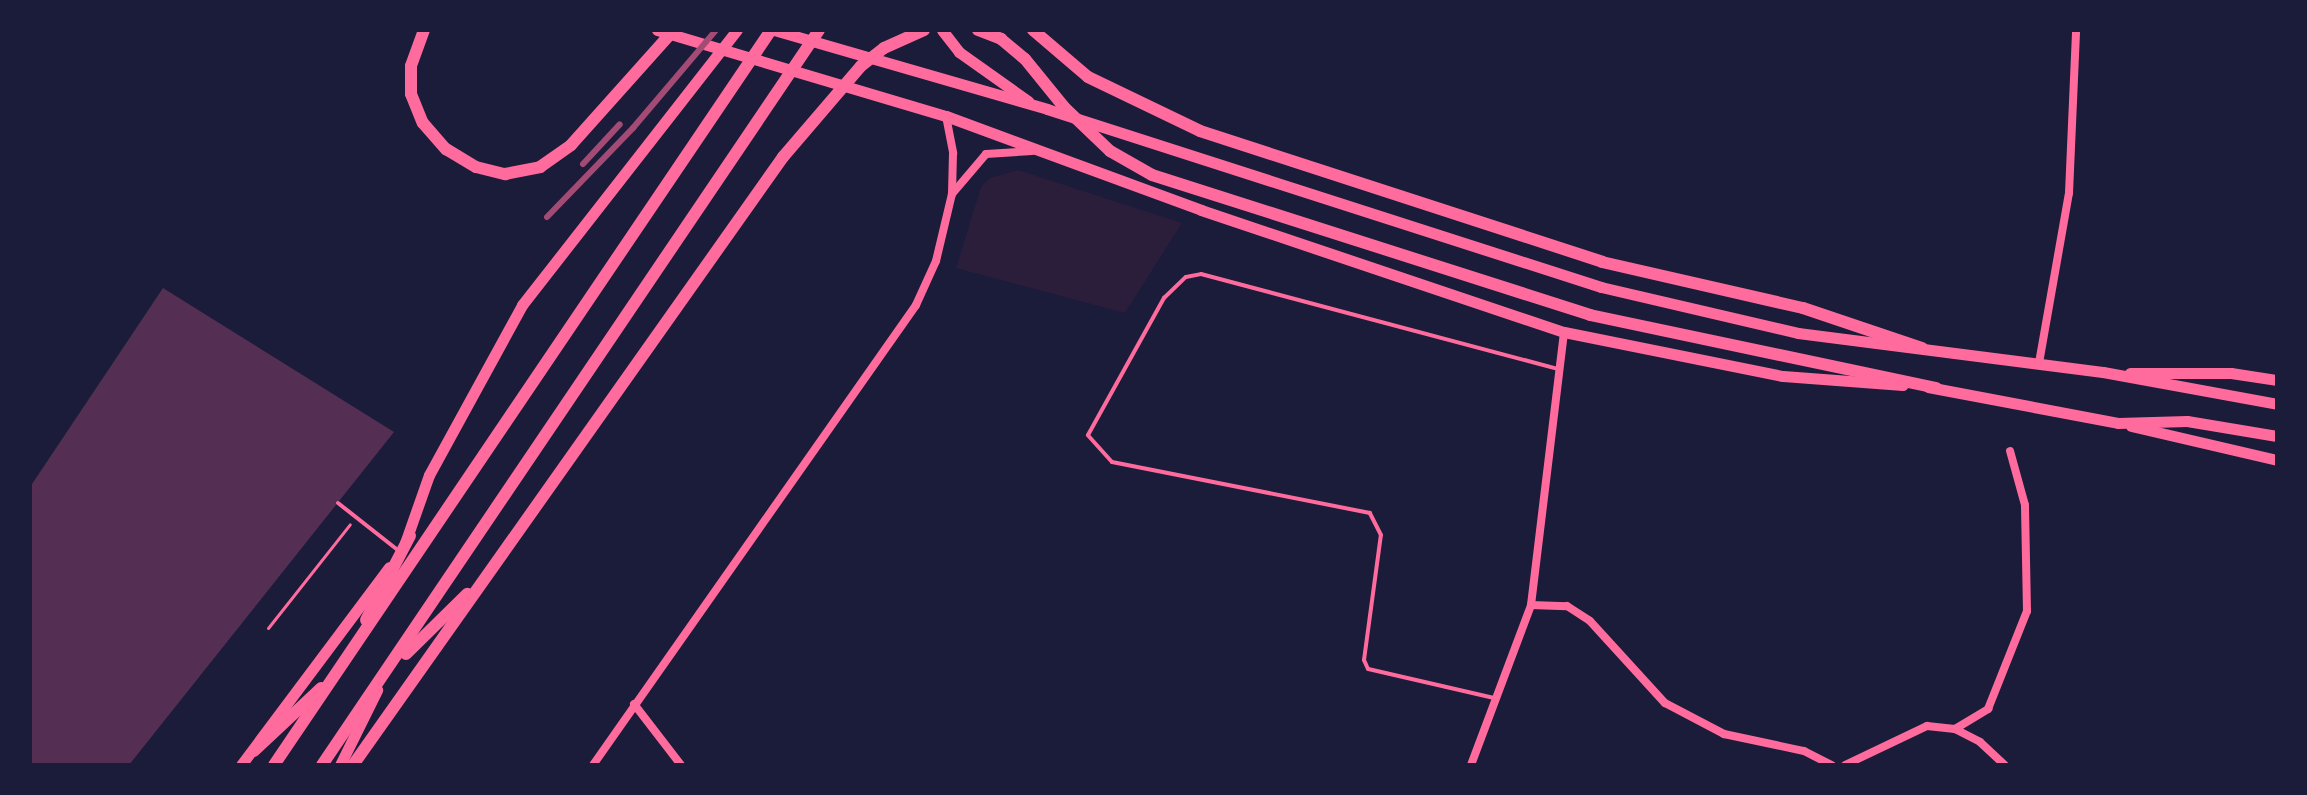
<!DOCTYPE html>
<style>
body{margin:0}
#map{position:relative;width:2307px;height:795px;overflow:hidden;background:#1b1b3a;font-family:Figtree,sans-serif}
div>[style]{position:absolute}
.green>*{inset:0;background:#2a1e3b}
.building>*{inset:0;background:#542f53}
.path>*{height:3px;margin:-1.5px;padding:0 1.5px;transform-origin:1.5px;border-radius:1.5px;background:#ff6b9d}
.service>*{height:4px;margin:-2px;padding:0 2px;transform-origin:2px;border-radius:2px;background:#ff6b9d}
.minor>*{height:8px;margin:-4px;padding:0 4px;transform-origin:4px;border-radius:4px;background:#ff6b9d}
.secondary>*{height:11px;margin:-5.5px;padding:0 5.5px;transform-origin:5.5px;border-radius:5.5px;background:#ff6b9d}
.trunk>*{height:12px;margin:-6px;padding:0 6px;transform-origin:6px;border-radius:6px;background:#ff6b9d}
.rail>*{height:6px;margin:-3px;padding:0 3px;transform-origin:3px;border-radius:3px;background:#a44b75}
span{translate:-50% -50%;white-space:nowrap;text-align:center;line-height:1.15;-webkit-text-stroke:6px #1b1b3a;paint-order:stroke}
.frame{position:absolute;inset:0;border:32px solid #1b1b3a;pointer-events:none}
</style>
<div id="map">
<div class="green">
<i style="clip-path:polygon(1018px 170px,1182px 223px,1125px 313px,956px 268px,981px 187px,990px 178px)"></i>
</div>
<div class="building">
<i style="clip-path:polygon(163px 288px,394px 432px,129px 765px,30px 765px,30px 487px)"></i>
</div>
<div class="path">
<i style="left:268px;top:628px;width:132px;rotate:-51.7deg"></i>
</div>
<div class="service">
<i style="left:338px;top:503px;width:78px;rotate:38.2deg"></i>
<i style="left:1494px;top:698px;width:129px;rotate:-167deg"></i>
<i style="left:1368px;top:669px;width:10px;rotate:-114deg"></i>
<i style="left:1364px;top:660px;width:126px;rotate:-82.3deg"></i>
<i style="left:1381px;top:535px;width:25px;rotate:-117deg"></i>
<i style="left:1370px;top:513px;width:263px;rotate:-168.8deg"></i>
<i style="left:1112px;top:462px;width:36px;rotate:-132deg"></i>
<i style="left:1088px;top:435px;width:157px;rotate:-61deg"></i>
<i style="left:1164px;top:298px;width:30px;rotate:-44deg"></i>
<i style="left:1186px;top:277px;width:15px;rotate:-11deg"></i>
<i style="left:1201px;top:274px;width:368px;rotate:14.9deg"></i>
</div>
<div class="minor">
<i style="left:946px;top:116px;width:38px;rotate:79deg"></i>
<i style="left:953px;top:153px;width:41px;rotate:91.4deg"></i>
<i style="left:952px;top:194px;width:52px;rotate:-49.6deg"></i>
<i style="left:986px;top:154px;width:46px;rotate:-3.7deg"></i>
<i style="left:2039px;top:363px;width:173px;rotate:-80deg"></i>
<i style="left:2069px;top:193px;width:163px;rotate:-87.5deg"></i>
<i style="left:1531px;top:605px;width:36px;rotate:2deg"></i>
<i style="left:1567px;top:606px;width:27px;rotate:33deg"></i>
<i style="left:1590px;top:621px;width:111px;rotate:47.6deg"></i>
<i style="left:1665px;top:703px;width:67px;rotate:27.7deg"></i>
<i style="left:1724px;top:734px;width:82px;rotate:12deg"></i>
<i style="left:1804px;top:751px;width:31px;rotate:27deg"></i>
<i style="left:634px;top:704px;width:77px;rotate:52.4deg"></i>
<i style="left:1955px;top:729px;width:39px;rotate:-31deg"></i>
<i style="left:1988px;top:709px;width:105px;rotate:-68.3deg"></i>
<i style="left:2027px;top:611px;width:106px;rotate:-91.1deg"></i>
<i style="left:2025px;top:505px;width:56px;rotate:-105.5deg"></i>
<i style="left:593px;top:765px;width:562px;rotate:-54.92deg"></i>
<i style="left:916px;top:305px;width:48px;rotate:-65.6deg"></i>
<i style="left:936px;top:261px;width:69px;rotate:-76.6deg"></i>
<i style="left:1471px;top:765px;width:171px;rotate:-69.4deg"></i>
<i style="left:1531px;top:605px;width:275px;rotate:-83.1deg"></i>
<i style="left:1845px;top:765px;width:91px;rotate:-25.4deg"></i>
<i style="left:1927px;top:726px;width:28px;rotate:6deg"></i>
<i style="left:1955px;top:729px;width:28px;rotate:27deg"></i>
<i style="left:1980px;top:742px;width:34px;rotate:43deg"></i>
</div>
<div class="secondary">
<i style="left:657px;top:30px;width:302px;rotate:16.6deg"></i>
<i style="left:946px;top:116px;width:272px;rotate:20.2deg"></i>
<i style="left:1201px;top:210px;width:383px;rotate:18.6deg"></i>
<i style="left:1564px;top:332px;width:223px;rotate:11.4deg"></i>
<i style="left:1783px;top:376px;width:120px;rotate:4.3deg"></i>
<i style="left:774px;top:30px;width:284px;rotate:16.1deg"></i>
<i style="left:1047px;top:109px;width:582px;rotate:17.81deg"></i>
<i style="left:1601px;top:287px;width:202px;rotate:13.1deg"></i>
<i style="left:1798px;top:333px;width:307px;rotate:7.3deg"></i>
<i style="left:2103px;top:372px;width:177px;rotate:10.4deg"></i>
<i style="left:942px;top:30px;width:28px;rotate:52deg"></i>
<i style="left:959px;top:52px;width:85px;rotate:35.4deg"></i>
<i style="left:2130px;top:373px;width:101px"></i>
<i style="left:2231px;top:373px;width:47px;rotate:8.7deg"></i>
<i style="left:1928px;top:387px;width:193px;rotate:10.7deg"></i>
<i style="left:2118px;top:423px;width:69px;rotate:-1.7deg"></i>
<i style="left:2187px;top:421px;width:91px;rotate:9.5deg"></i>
<i style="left:2131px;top:426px;width:150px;rotate:13.1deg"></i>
<i style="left:405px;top:543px;width:72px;rotate:-70.6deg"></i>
<i style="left:429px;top:475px;width:194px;rotate:-61.3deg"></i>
<i style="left:522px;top:305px;width:349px;rotate:-52deg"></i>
<i style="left:241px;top:765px;width:247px;rotate:-53.2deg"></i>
<i style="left:340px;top:765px;width:84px;rotate:-63.7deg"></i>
</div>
<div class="trunk">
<i style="left:424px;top:30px;width:38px;rotate:110deg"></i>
<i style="left:411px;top:66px;width:28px;rotate:90deg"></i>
<i style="left:411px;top:94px;width:31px;rotate:68deg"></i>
<i style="left:423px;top:123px;width:35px;rotate:49deg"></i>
<i style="left:446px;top:149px;width:35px;rotate:31deg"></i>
<i style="left:476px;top:167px;width:30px;rotate:14deg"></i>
<i style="left:505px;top:174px;width:36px;rotate:-11deg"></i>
<i style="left:540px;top:167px;width:38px;rotate:-35deg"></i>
<i style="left:571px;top:145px;width:154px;rotate:-48.2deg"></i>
<i style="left:978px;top:30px;width:25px;rotate:21deg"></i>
<i style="left:1001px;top:39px;width:31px;rotate:40deg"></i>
<i style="left:1025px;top:59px;width:62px;rotate:50.9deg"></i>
<i style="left:1064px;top:107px;width:64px;rotate:43.7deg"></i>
<i style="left:1110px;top:151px;width:48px;rotate:29.7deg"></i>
<i style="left:1152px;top:175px;width:460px;rotate:17.7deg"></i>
<i style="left:1590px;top:315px;width:354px;rotate:11.9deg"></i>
<i style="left:1033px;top:30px;width:72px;rotate:40.5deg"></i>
<i style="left:1088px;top:77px;width:124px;rotate:25.7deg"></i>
<i style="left:1200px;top:131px;width:423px;rotate:18deg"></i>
<i style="left:1602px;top:262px;width:206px;rotate:12.9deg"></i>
<i style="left:1803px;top:308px;width:126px;rotate:18.6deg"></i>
<i style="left:366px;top:620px;width:95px;rotate:-62.4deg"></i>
<i style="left:406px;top:654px;width:86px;rotate:-44.5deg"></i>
<i style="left:254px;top:751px;width:92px;rotate:-43.2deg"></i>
<i style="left:274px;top:765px;width:887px;rotate:-55.93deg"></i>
<i style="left:322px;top:765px;width:887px;rotate:-55.93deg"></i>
<i style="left:353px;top:765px;width:745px;rotate:-54.73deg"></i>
<i style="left:783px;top:157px;width:120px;rotate:-49.4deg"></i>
<i style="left:861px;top:66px;width:29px;rotate:-38deg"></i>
<i style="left:884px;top:48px;width:44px;rotate:-24.2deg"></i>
</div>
<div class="rail">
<i style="left:583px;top:164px;width:54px;rotate:-47.2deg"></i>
<i style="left:547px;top:217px;width:124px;rotate:-46deg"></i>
<i style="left:633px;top:128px;width:128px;rotate:-49.7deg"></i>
</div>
<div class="frame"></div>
</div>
